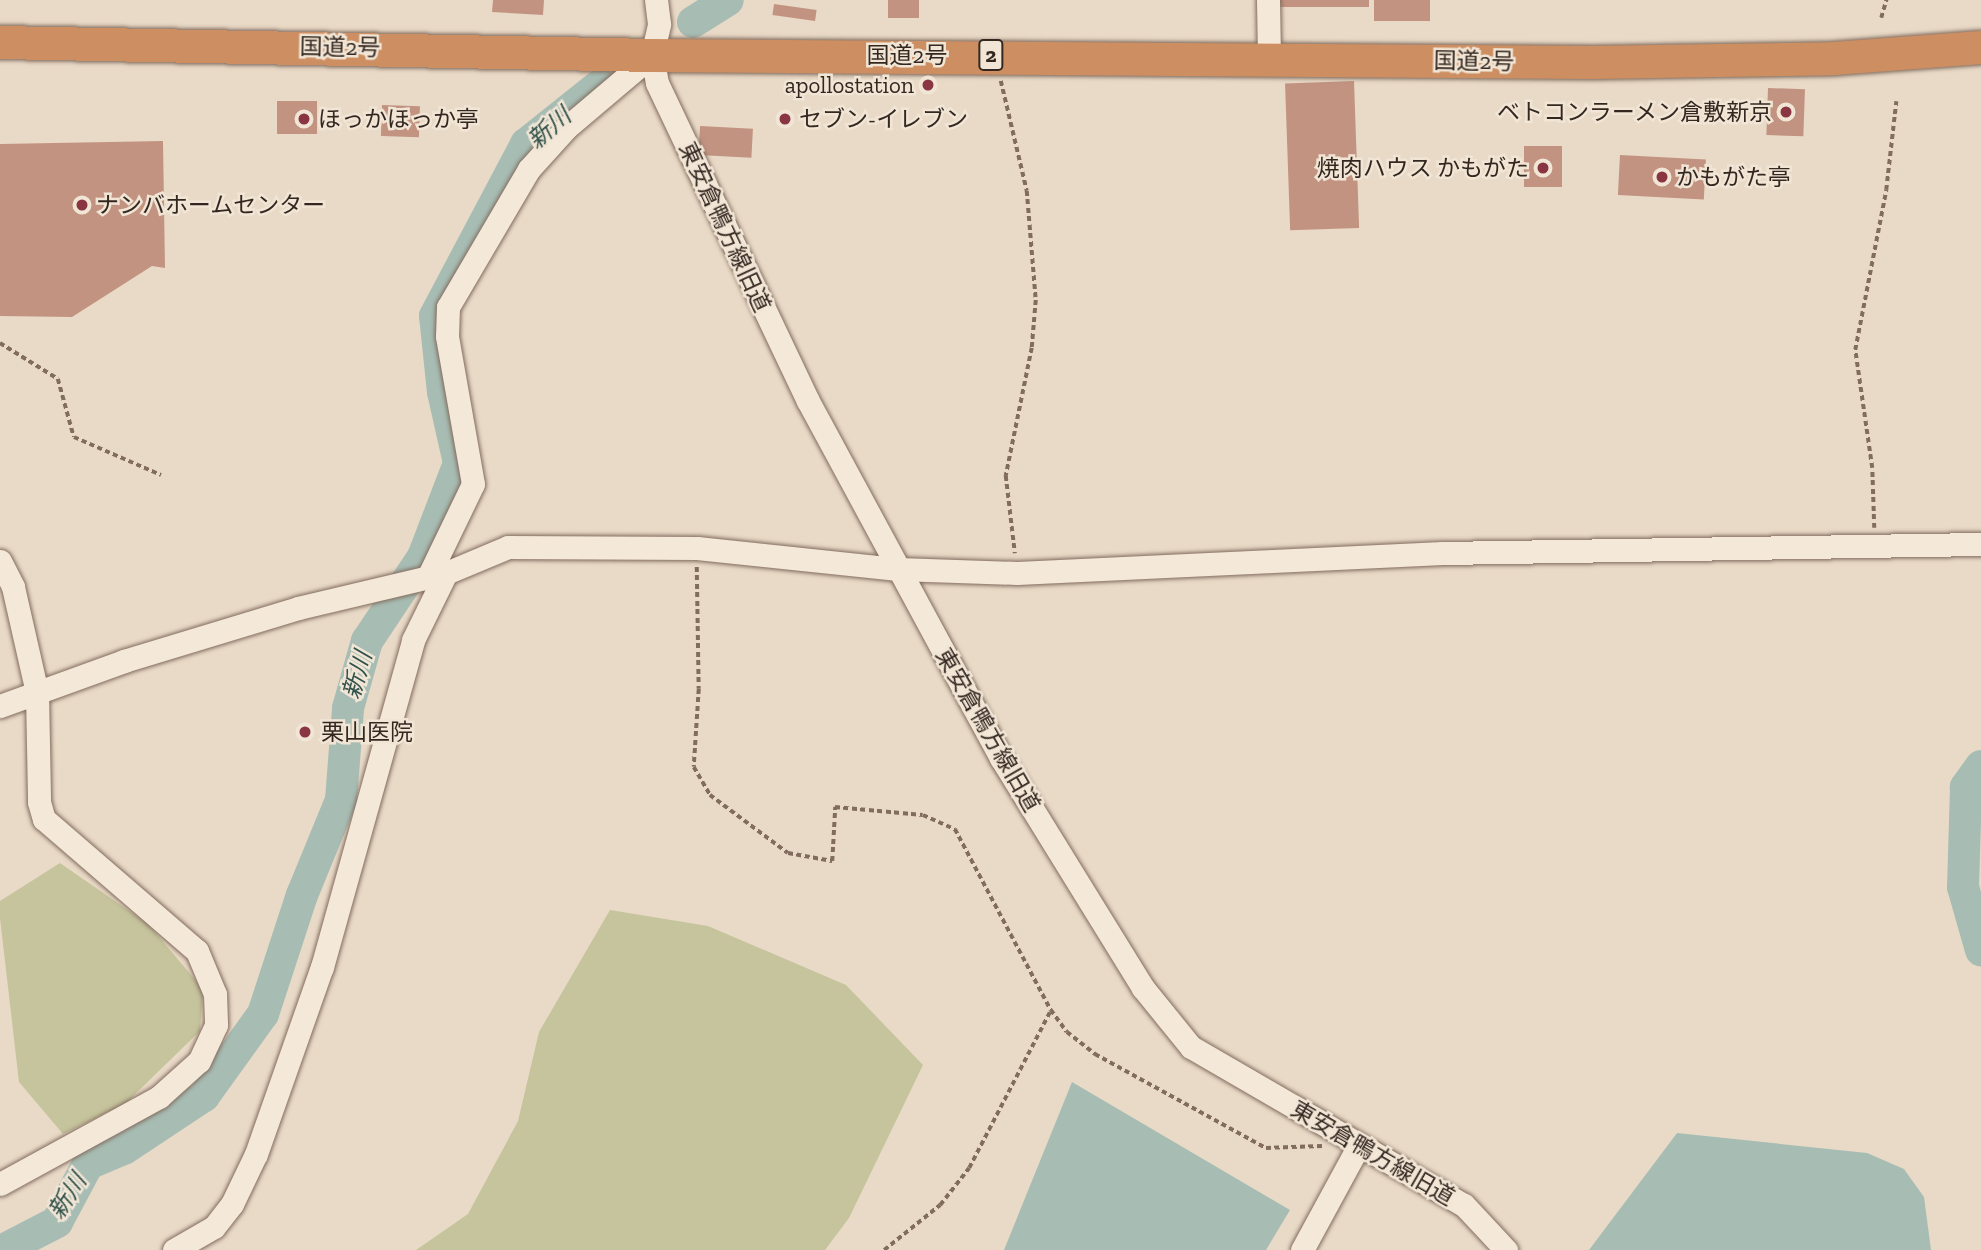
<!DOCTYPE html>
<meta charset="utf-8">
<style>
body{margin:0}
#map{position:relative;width:1981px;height:1250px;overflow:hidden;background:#e9dac7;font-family:"Zilla Slab","Noto Sans JP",serif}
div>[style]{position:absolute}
.green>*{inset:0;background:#c5c49c}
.water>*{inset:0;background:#a7bdb4}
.river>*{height:32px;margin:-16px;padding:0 16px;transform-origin:16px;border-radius:16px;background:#a7bdb4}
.building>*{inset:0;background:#c29381;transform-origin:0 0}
.path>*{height:3.5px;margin-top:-1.75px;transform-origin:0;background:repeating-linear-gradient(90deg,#826c5e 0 5px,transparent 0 8.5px)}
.roads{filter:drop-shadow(0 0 2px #826c5e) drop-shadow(0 0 2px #826c5e)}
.minor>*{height:23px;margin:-11.5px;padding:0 11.5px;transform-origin:11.5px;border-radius:11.5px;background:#f4e8d9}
.highway>*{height:33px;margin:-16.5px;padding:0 16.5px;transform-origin:16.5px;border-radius:16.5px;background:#cd8f62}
.dots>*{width:19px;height:19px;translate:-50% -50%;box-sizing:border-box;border:4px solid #f1e5d5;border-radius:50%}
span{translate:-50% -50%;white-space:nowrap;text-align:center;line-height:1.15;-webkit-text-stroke:5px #f1e5d5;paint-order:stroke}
.shield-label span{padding:2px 5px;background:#f1e5d5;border:2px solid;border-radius:5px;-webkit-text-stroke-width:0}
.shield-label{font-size:21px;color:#342720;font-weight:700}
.street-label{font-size:23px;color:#342720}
.poi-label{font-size:23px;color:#342720}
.right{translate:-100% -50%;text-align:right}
.left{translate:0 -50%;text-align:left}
.water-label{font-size:24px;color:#31524b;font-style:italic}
</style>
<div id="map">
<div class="green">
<div style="clip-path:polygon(60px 863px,148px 924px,203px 989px,200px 1031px,126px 1103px,63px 1134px,19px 1082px,0 918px,0 901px)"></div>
<div style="clip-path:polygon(610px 910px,708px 926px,846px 985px,923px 1065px,849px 1218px,825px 1250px,416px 1250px,468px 1214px,518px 1121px,539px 1032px)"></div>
</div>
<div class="water">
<div style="clip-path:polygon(1072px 1082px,1290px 1210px,1266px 1250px,1004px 1250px)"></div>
<div style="clip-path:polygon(1677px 1133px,1867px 1153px,1904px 1169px,1924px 1197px,1931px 1250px,1589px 1250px)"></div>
</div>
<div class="river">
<div style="left:693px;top:22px;width:41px;rotate:-32.2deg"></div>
<div style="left:1981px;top:766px;width:26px;rotate:126deg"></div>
<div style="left:1966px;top:787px;width:100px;rotate:91.7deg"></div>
<div style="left:1963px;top:887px;width:66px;rotate:74.1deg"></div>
<div style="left:3px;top:1250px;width:61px;rotate:-27.4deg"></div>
<div style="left:57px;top:1222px;width:66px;rotate:-61.9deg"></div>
<div style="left:88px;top:1164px;width:39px;rotate:-23deg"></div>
<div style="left:124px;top:1149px;width:96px;rotate:-33.5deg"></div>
<div style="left:204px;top:1096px;width:101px;rotate:-54.3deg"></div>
<div style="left:263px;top:1014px;width:125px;rotate:-71.9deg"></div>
<div style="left:302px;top:895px;width:103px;rotate:-67.7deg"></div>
<div style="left:341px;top:800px;width:92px;rotate:-85.6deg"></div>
<div style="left:348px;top:708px;width:70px;rotate:-74.2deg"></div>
<div style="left:367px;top:641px;width:101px;rotate:-56.3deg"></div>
<div style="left:423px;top:557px;width:101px;rotate:-69deg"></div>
<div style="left:459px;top:463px;width:73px;rotate:-102.7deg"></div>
<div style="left:443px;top:392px;width:76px;rotate:-96deg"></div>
<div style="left:435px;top:316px;width:195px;rotate:-62.1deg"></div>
<div style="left:526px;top:144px;width:95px;rotate:-38.6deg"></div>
</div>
<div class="building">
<div style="clip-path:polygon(493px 0,544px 0,543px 15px,492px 12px)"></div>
<div style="left:888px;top:0;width:31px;height:18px"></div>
<div style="left:1279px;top:0;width:90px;height:7px"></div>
<div style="left:1374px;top:0;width:56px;height:21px"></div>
<div style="left:774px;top:4px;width:43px;height:11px;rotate:8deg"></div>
<div style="left:1354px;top:81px;width:147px;height:69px;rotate:88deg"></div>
<div style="left:1768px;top:88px;width:37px;height:47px;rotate:2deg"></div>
<div style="left:277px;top:101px;width:40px;height:33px"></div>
<div style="left:382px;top:105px;width:38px;height:31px;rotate:2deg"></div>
<div style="left:700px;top:126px;width:53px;height:29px;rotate:3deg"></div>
<div style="clip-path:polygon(163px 141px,165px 268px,152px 266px,72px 317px,0 316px,0 144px)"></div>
<div style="left:1524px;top:146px;width:38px;height:41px"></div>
<div style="left:1620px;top:155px;width:86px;height:40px;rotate:3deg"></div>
</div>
<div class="path">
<div style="left:1881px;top:18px;width:19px;rotate:-74deg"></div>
<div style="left:1001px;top:81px;width:113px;rotate:76.7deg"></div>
<div style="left:1027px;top:191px;width:109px;rotate:85.3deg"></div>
<div style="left:1036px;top:300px;width:48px;rotate:94.8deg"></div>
<div style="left:1032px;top:348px;width:131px;rotate:101.5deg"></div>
<div style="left:1006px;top:476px;width:78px;rotate:83.3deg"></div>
<div style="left:0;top:343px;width:68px;rotate:31.8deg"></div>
<div style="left:58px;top:379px;width:60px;rotate:74.6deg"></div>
<div style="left:74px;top:437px;width:95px;rotate:23.6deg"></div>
<div style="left:1874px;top:528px;width:60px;rotate:-91.9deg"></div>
<div style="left:1872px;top:468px;width:119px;rotate:-98.2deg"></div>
<div style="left:1855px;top:350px;width:163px;rotate:-79deg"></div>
<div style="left:1886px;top:190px;width:89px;rotate:-83.5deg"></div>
<div style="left:697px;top:567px;width:122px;rotate:89.1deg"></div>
<div style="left:699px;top:689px;width:78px;rotate:93.7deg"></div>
<div style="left:694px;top:767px;width:32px;rotate:60deg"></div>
<div style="left:710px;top:795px;width:97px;rotate:36.6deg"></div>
<div style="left:788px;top:853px;width:45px;rotate:10.3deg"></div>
<div style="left:832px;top:861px;width:54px;rotate:-86.8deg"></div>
<div style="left:835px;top:807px;width:88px;rotate:5.2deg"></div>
<div style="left:923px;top:815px;width:35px;rotate:24deg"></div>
<div style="left:955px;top:829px;width:205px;rotate:62.1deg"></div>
<div style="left:1051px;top:1010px;width:27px;rotate:54deg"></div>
<div style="left:1067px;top:1032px;width:36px;rotate:38deg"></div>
<div style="left:1095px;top:1054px;width:195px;rotate:28.8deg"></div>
<div style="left:1266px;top:1148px;width:56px;rotate:-2deg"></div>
<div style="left:884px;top:1250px;width:72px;rotate:-38.8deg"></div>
<div style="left:940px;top:1205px;width:47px;rotate:-51.9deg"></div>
<div style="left:969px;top:1168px;width:178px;rotate:-62.6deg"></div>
</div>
<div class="roads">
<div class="minor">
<div style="left:1268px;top:0;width:59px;rotate:89deg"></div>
<div style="left:652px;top:55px;width:28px;rotate:80deg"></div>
<div style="left:657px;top:83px;width:352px;rotate:64.6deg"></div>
<div style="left:808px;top:401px;width:406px;rotate:61.6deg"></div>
<div style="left:1001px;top:758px;width:270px;rotate:58.3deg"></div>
<div style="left:1143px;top:988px;width:76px;rotate:50.9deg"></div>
<div style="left:1191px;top:1047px;width:315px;rotate:30.1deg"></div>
<div style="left:1464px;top:1205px;width:62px;rotate:47deg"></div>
<div style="left:0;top:561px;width:29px;rotate:63deg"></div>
<div style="left:13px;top:587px;width:109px;rotate:77.2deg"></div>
<div style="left:37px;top:693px;width:109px;rotate:88.9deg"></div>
<div style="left:39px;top:802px;width:18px;rotate:74deg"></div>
<div style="left:44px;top:819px;width:202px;rotate:40.8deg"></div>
<div style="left:197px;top:951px;width:47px;rotate:67.3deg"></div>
<div style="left:215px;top:994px;width:31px;rotate:88deg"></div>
<div style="left:216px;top:1025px;width:40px;rotate:115deg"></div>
<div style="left:199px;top:1061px;width:54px;rotate:138deg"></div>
<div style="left:159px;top:1097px;width:181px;rotate:151.3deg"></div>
<div style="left:429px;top:575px;width:101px;rotate:-64.2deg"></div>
<div style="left:473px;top:484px;width:150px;rotate:-100deg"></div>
<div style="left:447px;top:336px;width:29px;rotate:-88deg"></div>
<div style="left:448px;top:307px;width:160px;rotate:-59.6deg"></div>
<div style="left:529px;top:169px;width:55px;rotate:-47.9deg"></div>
<div style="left:566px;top:128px;width:113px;rotate:-40.3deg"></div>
<div style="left:652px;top:55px;width:32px;rotate:-77deg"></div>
<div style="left:659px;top:24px;width:24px;rotate:-97deg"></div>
<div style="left:0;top:706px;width:132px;rotate:-19.9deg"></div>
<div style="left:124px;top:661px;width:182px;rotate:-16.9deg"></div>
<div style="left:298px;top:608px;width:152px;rotate:-13.3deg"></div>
<div style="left:446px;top:573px;width:67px;rotate:-22.8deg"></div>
<div style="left:508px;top:547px;width:189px;rotate:0.3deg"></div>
<div style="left:697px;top:548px;width:202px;rotate:6deg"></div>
<div style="left:898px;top:569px;width:119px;rotate:1.9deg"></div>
<div style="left:1017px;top:573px;width:426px;rotate:-2.7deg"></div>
<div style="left:1443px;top:553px;width:538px;rotate:-0.96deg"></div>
<div style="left:174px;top:1250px;width:46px;rotate:-29.9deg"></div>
<div style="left:214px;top:1227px;width:29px;rotate:-52deg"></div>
<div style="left:232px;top:1204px;width:55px;rotate:-64.4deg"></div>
<div style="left:256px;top:1154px;width:198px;rotate:-70.6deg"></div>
<div style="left:322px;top:967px;width:339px;rotate:-74.4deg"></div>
<div style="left:413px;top:640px;width:75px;rotate:-63.8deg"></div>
<div style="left:1302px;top:1250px;width:119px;rotate:-61.5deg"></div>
</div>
<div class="highway">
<div style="left:0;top:42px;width:652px;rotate:1.14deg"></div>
<div style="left:652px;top:55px;width:940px;rotate:0.43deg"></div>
<div style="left:1592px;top:62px;width:242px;rotate:-0.9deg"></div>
<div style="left:1834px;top:58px;width:147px;rotate:-4.3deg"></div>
</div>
</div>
<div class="dots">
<div style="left:928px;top:85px;background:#893642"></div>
<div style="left:1786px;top:112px;background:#893642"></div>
<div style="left:304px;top:119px;background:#893642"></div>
<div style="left:785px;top:119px;background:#893642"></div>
<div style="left:1543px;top:168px;background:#893642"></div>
<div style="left:1662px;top:177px;background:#893642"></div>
<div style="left:82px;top:205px;background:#893642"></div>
<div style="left:305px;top:732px;background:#893642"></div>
</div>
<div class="shield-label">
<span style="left:991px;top:55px">2</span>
</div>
<div class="street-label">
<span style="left:340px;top:47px;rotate:1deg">国道2号</span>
<span style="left:907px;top:55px">国道2号</span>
<span style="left:1474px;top:61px;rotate:1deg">国道2号</span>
<span style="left:725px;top:227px;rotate:65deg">東安倉鴨方線旧道</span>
<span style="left:988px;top:730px;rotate:60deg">東安倉鴨方線旧道</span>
<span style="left:1373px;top:1153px;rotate:30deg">東安倉鴨方線旧道</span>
</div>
<div class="poi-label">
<span class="right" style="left:914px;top:85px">apollostation</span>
<span class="right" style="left:1772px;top:112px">ベトコンラーメン倉敷新京</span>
<span class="left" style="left:318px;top:119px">ほっかほっか亭</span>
<span class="left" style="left:799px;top:119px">セブン-イレブン</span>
<span class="right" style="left:1529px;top:168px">焼肉ハウス かもがた</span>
<span class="left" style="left:1676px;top:177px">かもがた亭</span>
<span class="left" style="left:96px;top:205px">ナンバホームセンター</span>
<span class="left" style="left:321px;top:732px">栗山医院</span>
</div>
<div class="water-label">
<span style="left:549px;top:128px;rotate:-41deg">新川</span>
<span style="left:357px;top:675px;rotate:-74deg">新川</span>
<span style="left:67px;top:1196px;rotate:-57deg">新川</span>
</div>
</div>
